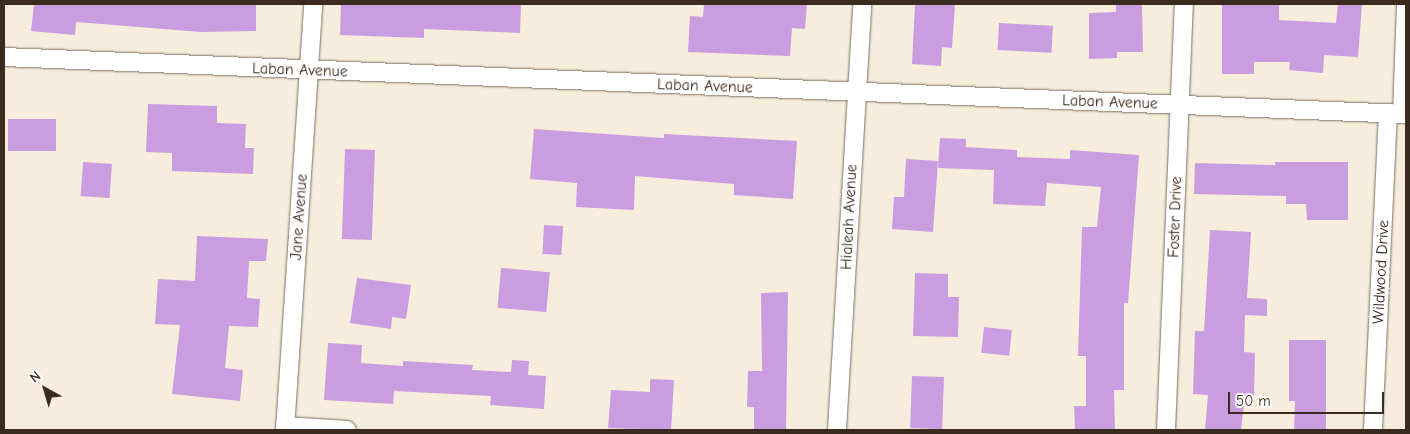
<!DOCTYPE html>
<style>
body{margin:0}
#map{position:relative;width:1410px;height:434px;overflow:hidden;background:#f7eddc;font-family:"Comic Neue",sans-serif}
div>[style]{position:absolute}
.building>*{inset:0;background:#ca9de0;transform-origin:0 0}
.roads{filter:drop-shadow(0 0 1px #7d6e60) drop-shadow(0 0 1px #7d6e60)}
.street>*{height:18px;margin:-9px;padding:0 9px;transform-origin:9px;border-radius:9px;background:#fff}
span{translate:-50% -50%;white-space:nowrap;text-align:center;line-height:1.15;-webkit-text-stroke:4px #fff;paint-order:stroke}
.street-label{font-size:16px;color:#3b2a1e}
.frame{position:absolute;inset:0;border:5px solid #3b2a1e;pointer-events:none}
.north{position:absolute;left:20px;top:364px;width:50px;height:50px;-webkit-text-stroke:4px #fff;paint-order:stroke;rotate:321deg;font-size:14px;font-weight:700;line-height:20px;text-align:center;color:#3b2a1e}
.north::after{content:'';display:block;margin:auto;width:18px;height:22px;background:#3b2a1e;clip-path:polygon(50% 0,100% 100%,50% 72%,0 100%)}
.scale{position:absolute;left:1228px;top:392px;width:156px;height:22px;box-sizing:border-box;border:2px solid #3b2a1e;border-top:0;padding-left:6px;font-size:15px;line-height:18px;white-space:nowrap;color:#3b2a1e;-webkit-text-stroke:4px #fff;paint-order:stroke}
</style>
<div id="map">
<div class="building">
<div style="clip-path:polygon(34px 4px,256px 4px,256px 31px,201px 32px,76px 22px,75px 35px,31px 31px)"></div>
<div style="clip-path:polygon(341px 4px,521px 4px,520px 33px,424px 29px,424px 38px,340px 35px)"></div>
<div style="clip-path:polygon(704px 4px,807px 4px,805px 29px,792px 28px,790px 56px,688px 52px,690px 16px,703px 17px)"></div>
<div style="clip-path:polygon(915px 4px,955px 4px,952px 48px,942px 47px,941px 66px,912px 64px)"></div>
<div style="clip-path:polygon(1116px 4px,1142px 4px,1143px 52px,1117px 52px,1117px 58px,1089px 59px,1089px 13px,1116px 12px)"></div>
<div style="clip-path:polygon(1222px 4px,1279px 4px,1279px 20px,1336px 23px,1338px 4px,1362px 4px,1358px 57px,1324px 55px,1323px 73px,1289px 70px,1290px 62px,1254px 62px,1254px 74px,1222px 74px)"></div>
<div style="left:999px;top:23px;width:54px;height:27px;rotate:3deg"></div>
<div style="clip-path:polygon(148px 104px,217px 106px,217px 123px,246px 124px,245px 148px,254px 148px,253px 174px,172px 171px,172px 153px,146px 152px)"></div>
<div style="left:8px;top:119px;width:48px;height:32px"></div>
<div style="clip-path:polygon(534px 129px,664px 138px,664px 134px,797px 141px,793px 199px,734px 195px,734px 184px,635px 176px,634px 210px,576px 207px,577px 183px,530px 179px)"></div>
<div style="clip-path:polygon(940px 138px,966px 139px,966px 147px,1017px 150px,1017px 157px,1070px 159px,1070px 150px,1139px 155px,1128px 303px,1124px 303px,1124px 390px,1114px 390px,1115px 430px,1075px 430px,1074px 406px,1086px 406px,1086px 356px,1078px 356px,1082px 227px,1097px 227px,1101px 187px,1047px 183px,1045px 206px,993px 204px,994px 170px,938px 168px)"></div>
<div style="left:345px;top:149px;width:30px;height:90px;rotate:2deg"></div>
<div style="clip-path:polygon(906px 159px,938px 161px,933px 232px,892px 229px,894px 197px,904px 197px)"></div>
<div style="left:83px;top:162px;width:29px;height:34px;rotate:4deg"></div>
<div style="clip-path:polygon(1275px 162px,1348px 162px,1348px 220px,1307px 220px,1306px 204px,1286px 204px,1286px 196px,1194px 194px,1195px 163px,1275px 165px)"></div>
<div style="left:544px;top:225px;width:19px;height:29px;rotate:3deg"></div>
<div style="clip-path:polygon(1210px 230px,1251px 232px,1247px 298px,1267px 299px,1267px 316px,1245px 315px,1244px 352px,1255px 353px,1254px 396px,1245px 396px,1241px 430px,1205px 430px,1208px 395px,1193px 394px,1195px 331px,1204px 331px)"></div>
<div style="clip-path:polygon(197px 236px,268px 239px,266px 261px,249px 261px,247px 298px,260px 299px,258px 327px,229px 326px,225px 368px,243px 370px,240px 401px,172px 394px,180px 325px,155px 324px,158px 279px,195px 281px)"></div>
<div style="left:501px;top:268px;width:49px;height:40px;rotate:5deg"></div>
<div style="clip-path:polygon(915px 273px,948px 274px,948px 297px,959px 297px,958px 337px,913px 336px)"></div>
<div style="clip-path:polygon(357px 278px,411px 285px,406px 319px,392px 317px,391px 329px,350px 323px)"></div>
<div style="clip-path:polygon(788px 292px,786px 430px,754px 430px,754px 407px,747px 407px,748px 371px,762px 371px,761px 293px)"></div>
<div style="left:984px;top:327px;width:28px;height:26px;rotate:6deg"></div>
<div style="clip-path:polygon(1289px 340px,1326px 340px,1326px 430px,1294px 430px,1295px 401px,1289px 401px)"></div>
<div style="clip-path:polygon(328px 343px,362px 345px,361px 363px,403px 366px,403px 361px,473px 365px,472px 370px,511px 372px,512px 360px,529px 361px,528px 375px,546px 376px,544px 409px,490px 405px,491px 396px,394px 391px,393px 404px,324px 400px)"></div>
<div style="left:912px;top:376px;width:32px;height:52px;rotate:2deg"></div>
<div style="clip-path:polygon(650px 379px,674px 380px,671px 430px,608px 428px,611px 390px,650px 392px)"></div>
</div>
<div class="roads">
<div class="street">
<div style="left:4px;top:57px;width:1403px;rotate:2.33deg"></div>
<div style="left:1402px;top:114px;width:110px;rotate:-87.9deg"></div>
<div style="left:285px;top:426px;width:62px;rotate:3.7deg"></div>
<div style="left:285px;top:430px;width:427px;rotate:-86.2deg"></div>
<div style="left:837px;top:430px;width:427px;rotate:-86.6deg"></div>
<div style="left:1166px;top:430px;width:426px;rotate:-87.6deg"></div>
<div style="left:1373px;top:430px;width:317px;rotate:-87.3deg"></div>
</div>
</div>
<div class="street-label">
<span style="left:300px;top:70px;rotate:2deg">Laban Avenue</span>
<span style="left:705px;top:86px;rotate:2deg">Laban Avenue</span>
<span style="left:1110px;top:102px;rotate:2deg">Laban Avenue</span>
<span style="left:299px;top:217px;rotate:-86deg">Jane Avenue</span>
<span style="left:849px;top:217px;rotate:-87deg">Hialeah Avenue</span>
<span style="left:1175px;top:217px;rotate:-88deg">Foster Drive</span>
<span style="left:1381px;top:272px;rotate:-87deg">Wildwood Drive</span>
</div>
<div class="frame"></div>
<div class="north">N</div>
<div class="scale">50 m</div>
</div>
